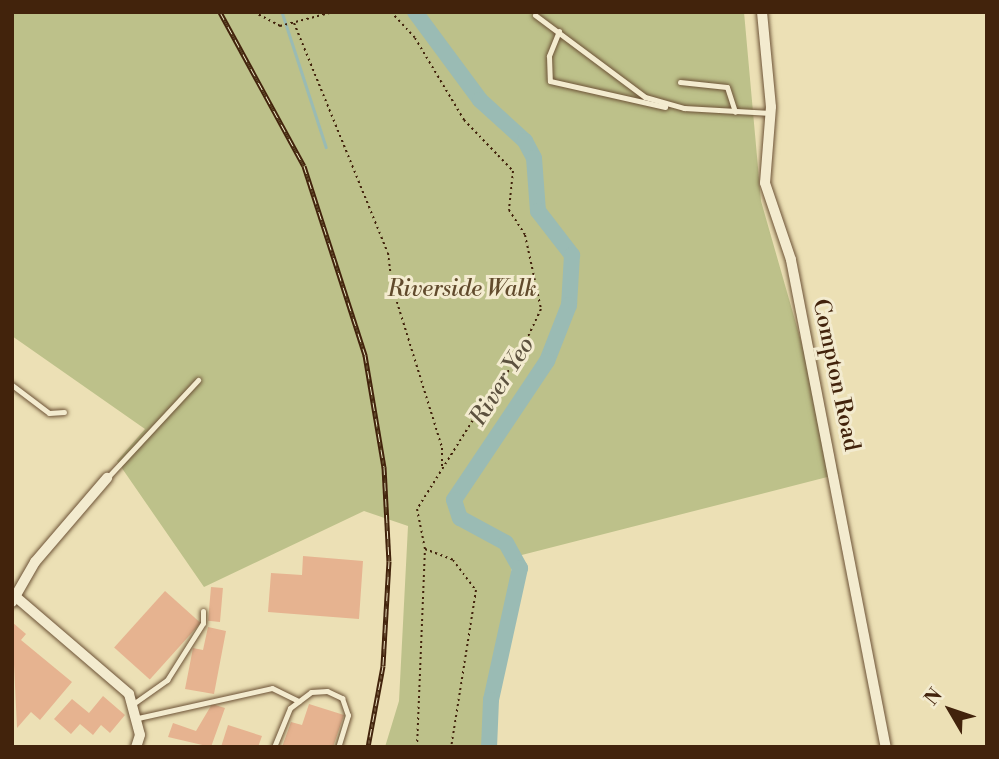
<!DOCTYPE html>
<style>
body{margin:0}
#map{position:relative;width:999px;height:759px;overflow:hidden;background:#ece0b5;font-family:"Libre Bodoni",serif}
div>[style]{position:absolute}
.green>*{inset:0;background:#bdc18a}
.stream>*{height:2.5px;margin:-1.25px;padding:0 1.25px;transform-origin:1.25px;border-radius:1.25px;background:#9abbb4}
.river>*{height:16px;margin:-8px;padding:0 8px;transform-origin:8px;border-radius:8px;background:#9abbb4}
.building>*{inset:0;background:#e6b390;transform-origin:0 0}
.path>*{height:2px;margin-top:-1px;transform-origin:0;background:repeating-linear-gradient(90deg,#42230c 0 2px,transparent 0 5.5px)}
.roads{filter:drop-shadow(0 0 2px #6c5236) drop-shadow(0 0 2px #6c5236)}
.service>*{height:5px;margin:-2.5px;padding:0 2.5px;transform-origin:2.5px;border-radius:2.5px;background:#f3ebcf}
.minor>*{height:10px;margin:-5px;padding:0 5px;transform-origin:5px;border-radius:5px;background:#f3ebcf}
.rail>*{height:5px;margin-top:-2.5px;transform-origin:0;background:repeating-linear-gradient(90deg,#f3ebcf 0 8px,#42230c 0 16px);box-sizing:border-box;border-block:2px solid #42230c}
span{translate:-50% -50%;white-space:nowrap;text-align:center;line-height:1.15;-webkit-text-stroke:6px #f3ebcf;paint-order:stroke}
.park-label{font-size:23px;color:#614a2c;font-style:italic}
.street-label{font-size:23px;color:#42230c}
.water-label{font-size:24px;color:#5c513e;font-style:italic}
.frame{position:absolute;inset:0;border:14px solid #42230c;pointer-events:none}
.north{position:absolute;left:915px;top:675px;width:70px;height:70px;-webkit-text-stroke:5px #f3ebcf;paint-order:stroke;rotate:309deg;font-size:19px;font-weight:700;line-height:28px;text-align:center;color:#42230c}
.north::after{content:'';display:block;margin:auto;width:24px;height:32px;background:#42230c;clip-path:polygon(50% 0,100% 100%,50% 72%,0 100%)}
</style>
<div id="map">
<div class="green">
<div style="clip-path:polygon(12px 12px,744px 12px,761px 201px,839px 474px,510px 558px,513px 584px,488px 682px,482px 747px,385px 747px,399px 701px,408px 526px,364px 511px,204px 587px,117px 461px,145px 429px,12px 336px)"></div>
</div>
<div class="stream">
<div style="left:282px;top:12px;width:142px;rotate:71.9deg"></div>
</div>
<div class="river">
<div style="left:415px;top:12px;width:109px;rotate:53.5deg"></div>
<div style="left:480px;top:100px;width:61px;rotate:42.3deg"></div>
<div style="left:525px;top:141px;width:19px;rotate:62deg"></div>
<div style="left:534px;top:158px;width:53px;rotate:85.7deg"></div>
<div style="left:538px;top:211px;width:56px;rotate:52.3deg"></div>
<div style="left:572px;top:255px;width:50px;rotate:93.4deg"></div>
<div style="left:569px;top:305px;width:60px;rotate:111.4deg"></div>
<div style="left:547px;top:361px;width:167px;rotate:123.8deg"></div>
<div style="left:454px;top:500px;width:19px;rotate:72deg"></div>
<div style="left:460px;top:518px;width:52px;rotate:28.5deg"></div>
<div style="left:506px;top:543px;width:29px;rotate:61deg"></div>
<div style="left:520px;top:568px;width:135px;rotate:102.4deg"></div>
<div style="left:491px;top:700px;width:47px;rotate:92.4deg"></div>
</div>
<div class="building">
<div style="clip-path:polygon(303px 556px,363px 561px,359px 619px,268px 612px,271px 573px,302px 575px)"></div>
<div style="left:211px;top:587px;width:12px;height:34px;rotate:5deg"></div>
<div style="left:165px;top:591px;width:48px;height:76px;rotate:42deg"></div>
<div style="clip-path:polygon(12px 622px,26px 634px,21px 640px,72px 682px,40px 720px,31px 712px,17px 728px)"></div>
<div style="clip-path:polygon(208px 627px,226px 631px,214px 694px,185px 689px,193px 648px,203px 650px)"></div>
<div style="clip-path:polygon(103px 696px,125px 715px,110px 733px,101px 725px,93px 735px,80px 724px,71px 734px,54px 719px,72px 699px,89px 713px)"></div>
<div style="clip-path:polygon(212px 704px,225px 708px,211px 747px,168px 737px,173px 723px,196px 731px)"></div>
<div style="clip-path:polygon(309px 704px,344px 715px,333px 747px,282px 747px,291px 722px,302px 725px)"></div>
<div style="clip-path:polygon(228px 725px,262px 736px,258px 747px,221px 747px)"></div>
</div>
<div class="path">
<div style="left:254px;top:12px;width:30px;rotate:28deg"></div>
<div style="left:280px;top:26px;width:55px;rotate:-14.8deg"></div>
<div style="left:391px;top:12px;width:35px;rotate:47deg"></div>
<div style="left:415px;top:38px;width:96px;rotate:59.1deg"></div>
<div style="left:464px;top:120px;width:71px;rotate:46.1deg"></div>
<div style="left:513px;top:171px;width:39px;rotate:96deg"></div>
<div style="left:509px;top:210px;width:30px;rotate:57deg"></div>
<div style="left:525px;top:235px;width:76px;rotate:77.8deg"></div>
<div style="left:541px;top:309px;width:59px;rotate:115.3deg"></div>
<div style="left:516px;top:362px;width:35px;rotate:131deg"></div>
<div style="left:493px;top:388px;width:143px;rotate:122.1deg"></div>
<div style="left:417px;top:509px;width:41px;rotate:78.7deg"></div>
<div style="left:425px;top:549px;width:30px;rotate:21deg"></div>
<div style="left:453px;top:560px;width:38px;rotate:53deg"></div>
<div style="left:476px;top:590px;width:159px;rotate:99deg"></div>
<div style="left:294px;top:23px;width:248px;rotate:67.8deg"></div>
<div style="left:388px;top:253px;width:33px;rotate:83deg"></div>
<div style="left:392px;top:286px;width:170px;rotate:72.8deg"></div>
<div style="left:442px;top:448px;width:19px;rotate:90deg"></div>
<div style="left:417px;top:747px;width:198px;rotate:-87.7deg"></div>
</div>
<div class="roads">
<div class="service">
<div style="left:535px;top:15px;width:137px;rotate:36.7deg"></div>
<div style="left:645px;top:97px;width:41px;rotate:15.8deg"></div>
<div style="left:684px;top:108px;width:87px;rotate:3.3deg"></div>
<div style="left:559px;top:31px;width:27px;rotate:112deg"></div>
<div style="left:549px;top:56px;width:25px;rotate:88deg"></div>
<div style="left:550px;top:81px;width:118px;rotate:12.7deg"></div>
<div style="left:680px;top:82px;width:47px;rotate:6.1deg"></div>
<div style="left:727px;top:87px;width:26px;rotate:72deg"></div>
<div style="left:12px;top:385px;width:46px;rotate:37.1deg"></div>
<div style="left:49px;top:413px;width:15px;rotate:-4deg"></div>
<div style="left:107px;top:478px;width:134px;rotate:-47.1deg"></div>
<div style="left:133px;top:704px;width:42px;rotate:-35.2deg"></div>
<div style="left:167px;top:680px;width:67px;rotate:-57.7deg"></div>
<div style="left:203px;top:623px;width:12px;rotate:-90deg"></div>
<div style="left:138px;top:718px;width:137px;rotate:-12.6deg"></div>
<div style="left:272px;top:688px;width:30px;rotate:26deg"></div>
<div style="left:274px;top:747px;width:42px;rotate:-67.7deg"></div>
<div style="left:290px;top:708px;width:26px;rotate:-37deg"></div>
<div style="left:311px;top:692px;width:16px;rotate:-4deg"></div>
<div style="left:327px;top:691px;width:17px;rotate:25deg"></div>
<div style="left:342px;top:698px;width:18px;rotate:71deg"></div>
<div style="left:348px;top:715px;width:34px;rotate:107deg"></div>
</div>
<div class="minor">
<div style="left:762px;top:12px;width:95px;rotate:84.6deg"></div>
<div style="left:771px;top:107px;width:76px;rotate:94.5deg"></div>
<div style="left:765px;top:183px;width:81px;rotate:71.3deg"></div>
<div style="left:791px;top:260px;width:496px;rotate:79deg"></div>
<div style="left:16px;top:597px;width:149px;rotate:40.6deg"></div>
<div style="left:129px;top:694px;width:42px;rotate:75deg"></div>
<div style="left:140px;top:735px;width:13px;rotate:108deg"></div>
<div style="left:12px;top:602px;width:46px;rotate:-60.1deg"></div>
<div style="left:35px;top:562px;width:111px;rotate:-49.4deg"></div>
</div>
</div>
<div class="rail">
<div style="left:220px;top:12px;width:175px;rotate:61.4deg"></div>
<div style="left:304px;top:166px;width:199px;rotate:72.1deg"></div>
<div style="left:365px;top:355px;width:114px;rotate:80.4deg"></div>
<div style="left:384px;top:467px;width:94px;rotate:87deg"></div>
<div style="left:389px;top:561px;width:105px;rotate:93.3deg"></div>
<div style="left:383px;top:666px;width:82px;rotate:100.5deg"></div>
</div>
<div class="park-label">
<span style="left:462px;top:289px">Riverside Walk</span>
</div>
<div class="street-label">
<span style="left:836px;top:375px;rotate:78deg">Compton Road</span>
</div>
<div class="water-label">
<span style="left:503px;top:382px;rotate:-58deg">River Yeo</span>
</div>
<div class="frame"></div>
<div class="north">N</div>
</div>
